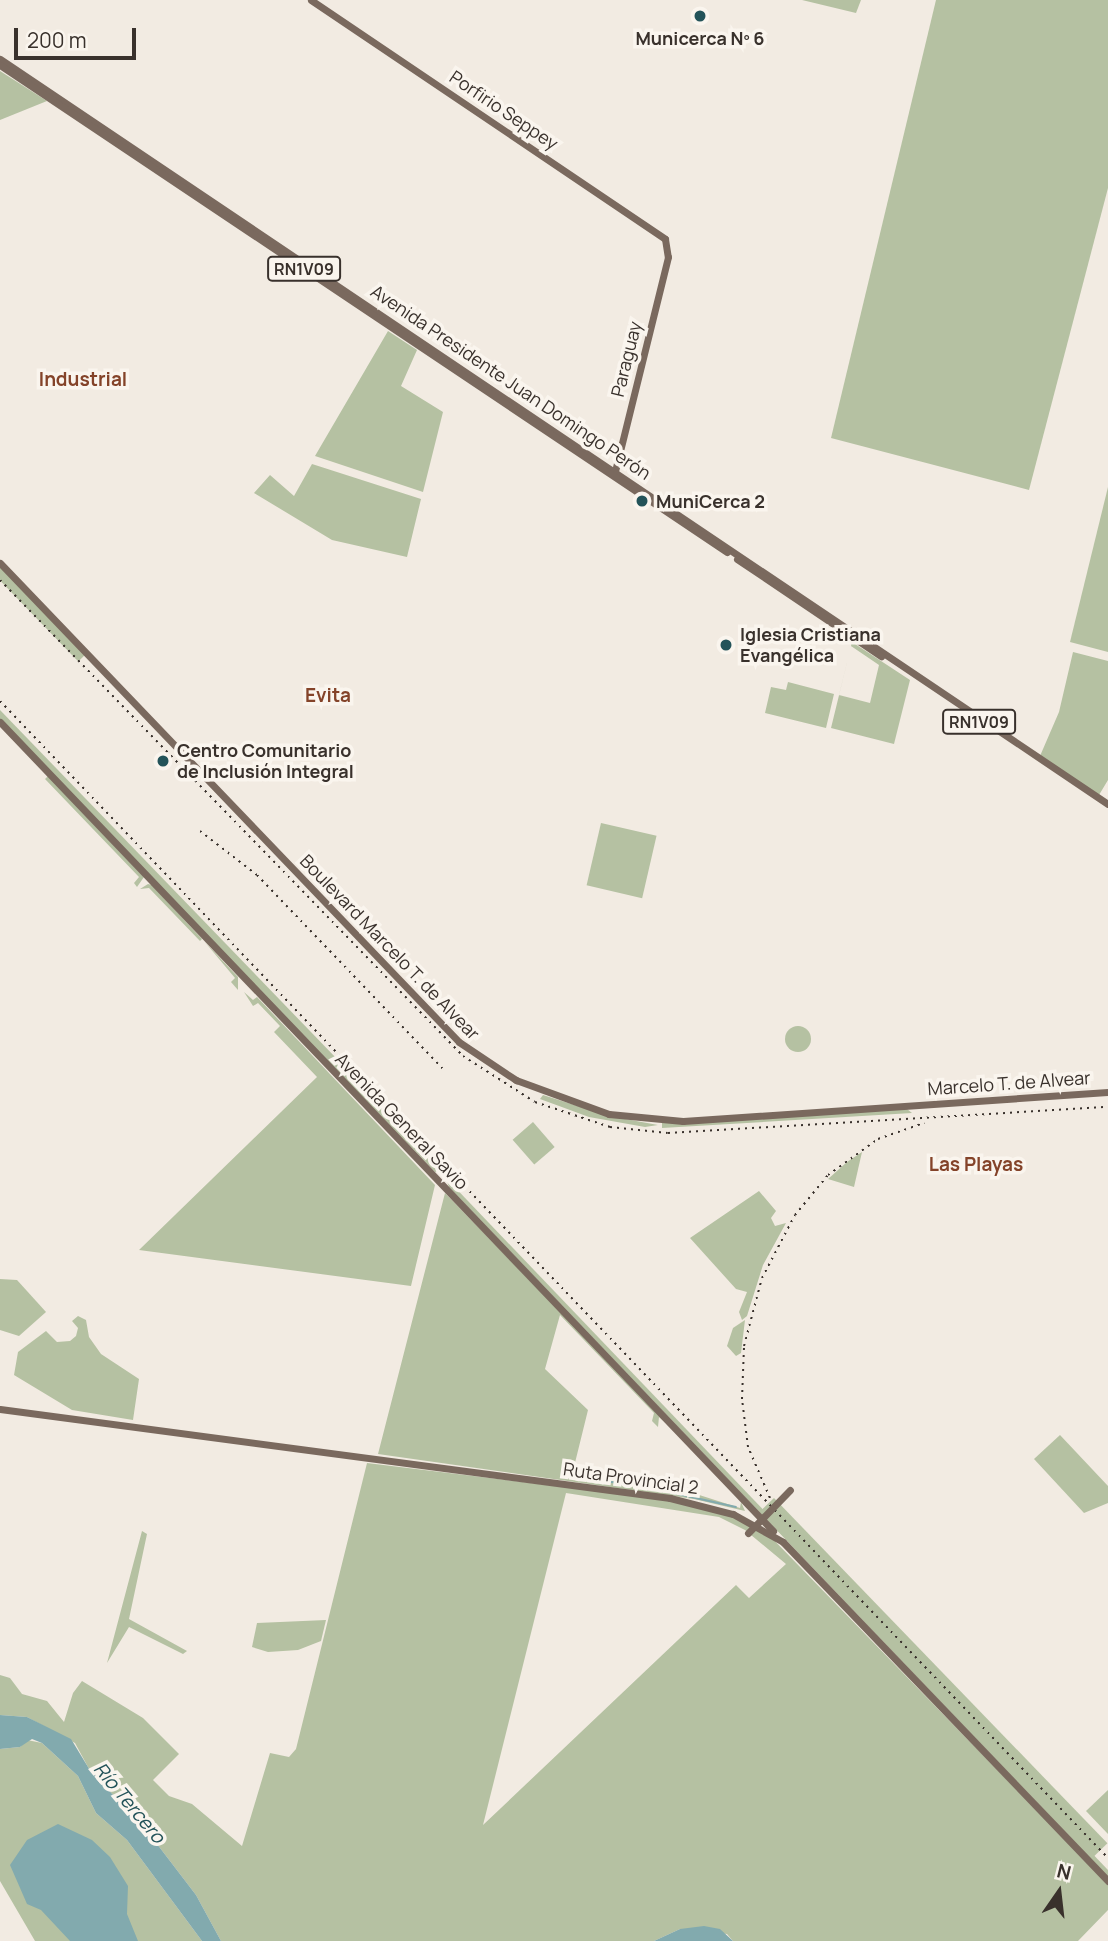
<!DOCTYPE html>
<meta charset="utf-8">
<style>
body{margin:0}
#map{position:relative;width:1108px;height:1941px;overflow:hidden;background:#f2ebe2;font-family:Manrope,sans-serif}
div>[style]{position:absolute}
.green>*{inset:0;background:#b5c1a2;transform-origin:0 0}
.round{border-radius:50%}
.water>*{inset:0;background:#82aaae}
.stream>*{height:2px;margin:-1px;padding:0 1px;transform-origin:1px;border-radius:1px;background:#82aaae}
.major>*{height:7px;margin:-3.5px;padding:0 3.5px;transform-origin:3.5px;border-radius:3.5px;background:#7a695e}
.rail>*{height:2px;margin-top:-1px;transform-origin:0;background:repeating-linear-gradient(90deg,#39312c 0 2px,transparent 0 7px)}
.major-bridge>*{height:7px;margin:-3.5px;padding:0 3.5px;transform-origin:3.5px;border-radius:3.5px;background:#7a695e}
.dots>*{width:19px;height:19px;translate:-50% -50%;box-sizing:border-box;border:4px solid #faf5ee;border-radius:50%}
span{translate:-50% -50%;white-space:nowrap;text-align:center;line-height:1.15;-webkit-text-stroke:7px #faf5ee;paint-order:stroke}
.shield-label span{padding:2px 5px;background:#faf5ee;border:2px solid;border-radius:5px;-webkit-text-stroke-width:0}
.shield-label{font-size:16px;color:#39312c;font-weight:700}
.poi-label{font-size:18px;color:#39312c;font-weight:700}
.left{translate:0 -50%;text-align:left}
.street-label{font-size:18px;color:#39312c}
.neighbourhood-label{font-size:19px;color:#844329;font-weight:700}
.water-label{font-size:19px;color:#235359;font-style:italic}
.north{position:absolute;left:1024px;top:1857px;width:70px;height:70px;-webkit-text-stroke:5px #faf5ee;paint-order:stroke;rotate:14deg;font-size:19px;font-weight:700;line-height:28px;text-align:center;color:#39312c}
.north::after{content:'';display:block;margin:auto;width:24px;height:32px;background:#39312c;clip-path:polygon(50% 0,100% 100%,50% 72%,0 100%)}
.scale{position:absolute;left:14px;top:28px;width:122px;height:32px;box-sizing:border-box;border:4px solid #39312c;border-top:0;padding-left:9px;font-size:21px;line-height:24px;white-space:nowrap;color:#39312c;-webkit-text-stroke:5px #faf5ee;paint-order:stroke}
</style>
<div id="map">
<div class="green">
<div style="clip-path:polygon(802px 0,861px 0,856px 13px)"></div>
<div style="clip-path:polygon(936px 0,1108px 0,1108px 188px,1029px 490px,831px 438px)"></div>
<div style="clip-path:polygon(0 71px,47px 101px,0 120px)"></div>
<div style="clip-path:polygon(388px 331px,417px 350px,401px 386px,443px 412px,423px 492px,315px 456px)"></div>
<div style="clip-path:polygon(312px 464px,421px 499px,407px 557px,332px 540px,254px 493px,270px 475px,294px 496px)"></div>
<div style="clip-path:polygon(1108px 487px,1108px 652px,1070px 642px)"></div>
<div style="left:0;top:566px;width:123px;height:10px;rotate:46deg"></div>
<div style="clip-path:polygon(evenodd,852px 642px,910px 680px,894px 744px,831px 728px,852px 642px,851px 646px,879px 665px,870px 703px,839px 695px,851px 646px)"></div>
<div style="clip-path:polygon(1073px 652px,1108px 661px,1108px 780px,1099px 795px,1040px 756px,1059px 712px)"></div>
<div style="clip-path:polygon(788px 682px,834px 694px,826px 728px,765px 713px,771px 687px,786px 690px)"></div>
<div style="left:0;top:710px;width:635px;height:8px;rotate:46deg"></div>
<div style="clip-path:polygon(48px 776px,144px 877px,137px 887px,134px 883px,139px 877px,45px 779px)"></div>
<div style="left:601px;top:823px;width:57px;height:64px;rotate:13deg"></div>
<div style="clip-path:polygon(148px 884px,152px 885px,202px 939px,200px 941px,149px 888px,140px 889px)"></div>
<div style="clip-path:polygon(204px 941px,238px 977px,238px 990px,231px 982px,235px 978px)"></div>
<div style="clip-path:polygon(244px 992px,253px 1000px,257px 997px,435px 1185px,411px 1286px,139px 1250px,317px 1077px,274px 1032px,280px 1026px,258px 1003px,253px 1006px)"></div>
<div class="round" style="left:785px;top:1026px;width:26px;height:26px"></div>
<div style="clip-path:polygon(543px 1095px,609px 1116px,658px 1125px,645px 1127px,589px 1117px,540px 1099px)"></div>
<div style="clip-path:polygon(907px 1109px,912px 1113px,662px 1128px,662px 1123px)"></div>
<div style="left:533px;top:1122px;width:33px;height:27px;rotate:49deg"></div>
<div style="clip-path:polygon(862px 1152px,854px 1187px,828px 1179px,847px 1162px)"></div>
<div style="clip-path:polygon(446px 1178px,1108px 1870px,1108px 1877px,449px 1187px)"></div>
<div style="clip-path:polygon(759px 1191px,776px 1211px,771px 1218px,775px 1226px,786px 1223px,763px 1265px,747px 1316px,742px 1320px,739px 1312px,747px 1292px,736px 1289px,690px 1238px)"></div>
<div style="clip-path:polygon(445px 1193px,679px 1435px,659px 1417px,658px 1427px,652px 1421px,654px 1413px,560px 1315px,545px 1369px,588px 1410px,572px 1475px,693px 1493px,740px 1508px,741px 1502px,745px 1511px,694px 1499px,378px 1454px)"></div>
<div style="clip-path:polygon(0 1279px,17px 1280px,46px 1312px,19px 1336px,0 1330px)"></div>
<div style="clip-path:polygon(78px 1316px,86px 1320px,89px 1337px,101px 1354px,139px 1379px,133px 1420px,72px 1410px,14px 1375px,18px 1352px,46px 1331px,57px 1342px,70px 1341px,76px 1336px,78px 1328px,72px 1321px)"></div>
<div style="clip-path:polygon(745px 1320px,741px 1353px,736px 1356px,727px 1346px,733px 1328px)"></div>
<div style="clip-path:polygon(1060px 1435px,1108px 1486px,1108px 1503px,1084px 1513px,1034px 1459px)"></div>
<div style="clip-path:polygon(evenodd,367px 1463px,686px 1502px,722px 1511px,767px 1533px,1108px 1884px,1108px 1910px,1078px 1941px,733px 1941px,727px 1934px,680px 1929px,654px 1941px,221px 1941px,196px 1895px,157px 1844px,88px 1767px,75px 1743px,27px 1717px,0 1715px,0 1675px,10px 1678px,22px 1694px,47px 1701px,64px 1722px,73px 1693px,82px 1681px,143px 1718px,179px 1754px,153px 1780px,169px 1796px,192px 1804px,242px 1846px,270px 1753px,289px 1757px,296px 1749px,367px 1463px,566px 1493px,719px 1517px,745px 1530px,786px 1564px,749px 1598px,736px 1585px,483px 1825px,566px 1493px)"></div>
<div style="left:774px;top:1498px;width:480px;height:20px;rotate:46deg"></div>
<div style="clip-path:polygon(142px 1531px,147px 1534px,129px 1619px,187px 1651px,183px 1654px,129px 1627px,107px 1663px)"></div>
<div style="clip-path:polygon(326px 1620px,321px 1641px,298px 1650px,268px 1652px,252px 1647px,257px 1623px)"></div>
<div style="clip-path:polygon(27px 1740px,42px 1743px,78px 1776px,96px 1813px,127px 1840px,202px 1941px,35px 1941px,0 1881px,0 1749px,20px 1747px)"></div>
<div style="clip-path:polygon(1108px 1790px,1108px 1834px,1086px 1811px)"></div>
</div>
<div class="water">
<div style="clip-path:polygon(0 1715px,27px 1717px,71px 1739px,88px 1767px,157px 1844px,196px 1895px,221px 1941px,202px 1941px,127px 1840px,96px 1813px,78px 1776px,42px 1743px,32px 1739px,20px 1747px,0 1749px)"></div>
<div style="clip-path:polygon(58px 1824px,92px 1840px,110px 1857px,128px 1886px,127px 1914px,138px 1941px,70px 1941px,41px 1910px,27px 1904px,10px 1865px,27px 1840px)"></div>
<div style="clip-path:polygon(704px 1926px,720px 1929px,733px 1941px,654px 1941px,680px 1929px)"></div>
</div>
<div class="stream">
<div style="left:571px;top:1476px;width:75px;rotate:8.5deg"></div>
<div style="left:651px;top:1488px;width:87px;rotate:12.6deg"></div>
</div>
<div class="major">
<div style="left:311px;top:0;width:427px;rotate:34deg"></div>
<div style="left:665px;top:239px;width:18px;rotate:81deg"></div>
<div style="left:668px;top:257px;width:220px;rotate:103.9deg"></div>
<div style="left:0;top:59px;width:1335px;rotate:33.92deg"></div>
<div style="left:0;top:65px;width:875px;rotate:33.82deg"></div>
<div style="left:737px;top:559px;width:174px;rotate:34deg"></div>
<div style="left:0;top:563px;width:663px;rotate:46.22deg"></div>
<div style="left:459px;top:1042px;width:69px;rotate:33.7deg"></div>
<div style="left:516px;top:1080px;width:99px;rotate:20.1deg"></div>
<div style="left:609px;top:1114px;width:74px;rotate:5.4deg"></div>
<div style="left:683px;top:1121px;width:426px;rotate:-3.9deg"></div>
<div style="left:0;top:722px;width:1119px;rotate:46.3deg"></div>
<div style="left:0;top:1409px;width:676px;rotate:7.57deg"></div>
<div style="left:670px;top:1498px;width:65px;rotate:14.3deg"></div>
<div style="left:733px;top:1514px;width:57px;rotate:29.2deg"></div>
<div style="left:783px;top:1542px;width:470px;rotate:46.2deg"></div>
</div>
<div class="rail">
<div style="left:0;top:580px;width:664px;rotate:45.79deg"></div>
<div style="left:463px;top:1056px;width:85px;rotate:32.6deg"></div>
<div style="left:535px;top:1102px;width:79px;rotate:18.4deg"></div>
<div style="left:610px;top:1127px;width:58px;rotate:5.9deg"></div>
<div style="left:668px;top:1133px;width:441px;rotate:-3.4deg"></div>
<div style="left:0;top:701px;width:1602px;rotate:46.24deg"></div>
<div style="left:200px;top:831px;width:72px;rotate:37.7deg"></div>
<div style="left:257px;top:875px;width:270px;rotate:46.2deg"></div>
<div style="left:770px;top:1498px;width:56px;rotate:-113.3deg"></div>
<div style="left:748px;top:1447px;width:48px;rotate:-97.1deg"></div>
<div style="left:742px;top:1399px;width:53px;rotate:-87.8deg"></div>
<div style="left:744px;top:1346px;width:70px;rotate:-75.2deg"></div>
<div style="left:762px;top:1278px;width:71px;rotate:-62.4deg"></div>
<div style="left:795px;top:1215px;width:52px;rotate:-50.5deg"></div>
<div style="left:828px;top:1175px;width:62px;rotate:-35.8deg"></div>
<div style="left:878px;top:1139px;width:49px;rotate:-19.2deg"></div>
</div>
<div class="major-bridge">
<div style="left:748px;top:1533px;width:60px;rotate:-45.7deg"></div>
</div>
<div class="dots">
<div style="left:700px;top:16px;background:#235359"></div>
<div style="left:642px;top:501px;background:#235359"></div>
<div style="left:726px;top:645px;background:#235359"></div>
<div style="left:163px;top:761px;background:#235359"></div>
</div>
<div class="shield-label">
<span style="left:304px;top:269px">RN1V09</span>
<span style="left:979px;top:722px">RN1V09</span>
</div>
<div class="poi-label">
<span style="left:700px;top:38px">Municerca Nº 6</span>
<span class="left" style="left:656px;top:501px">MuniCerca 2</span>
<span class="left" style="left:740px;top:645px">Iglesia Cristiana<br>Evangélica</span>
<span class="left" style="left:177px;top:761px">Centro Comunitario<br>de Inclusión Integral</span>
</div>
<div class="street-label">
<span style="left:504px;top:110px;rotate:34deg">Porfirio Seppey</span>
<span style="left:626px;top:359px;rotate:-76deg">Paraguay</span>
<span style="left:511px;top:382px;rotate:34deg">Avenida Presidente Juan Domingo Perón</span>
<span style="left:390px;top:947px;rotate:46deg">Boulevard Marcelo T. de Alvear</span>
<span style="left:1009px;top:1083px;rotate:-4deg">Marcelo T. de Alvear</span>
<span style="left:402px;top:1121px;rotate:46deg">Avenida General Savio</span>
<span style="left:631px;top:1478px;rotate:8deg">Ruta Provincial 2</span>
</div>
<div class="neighbourhood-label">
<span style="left:83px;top:380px">Industrial</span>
<span style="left:328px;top:696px">Evita</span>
<span style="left:976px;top:1165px">Las Playas</span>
</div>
<div class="water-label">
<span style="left:129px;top:1803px;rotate:50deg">Río Tercero</span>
</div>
<div class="north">N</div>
<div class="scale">200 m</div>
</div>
